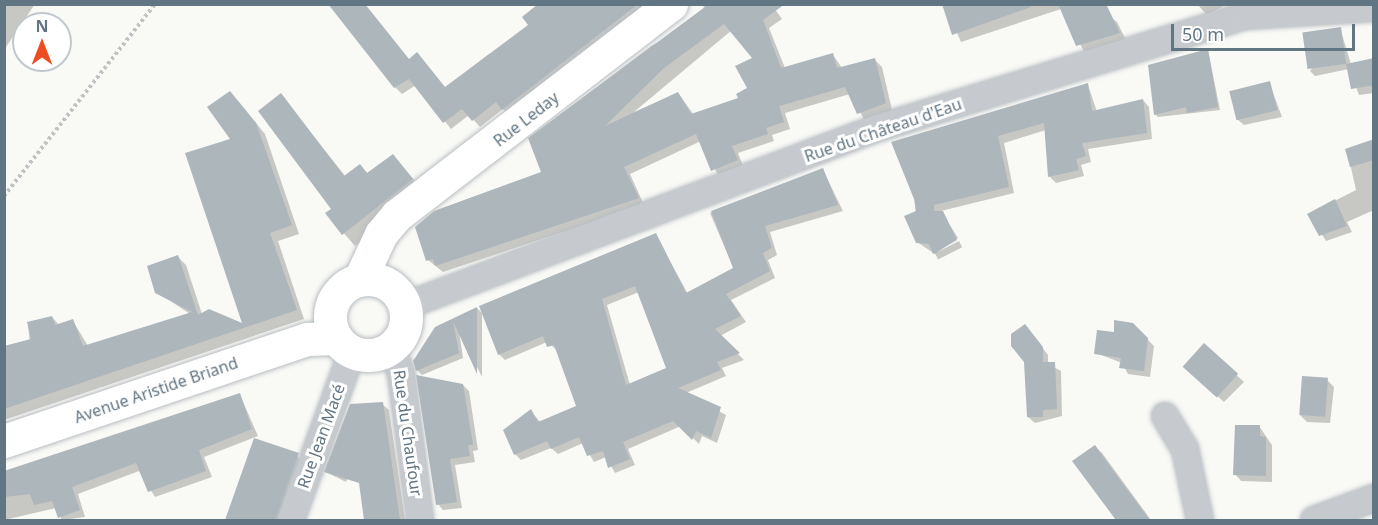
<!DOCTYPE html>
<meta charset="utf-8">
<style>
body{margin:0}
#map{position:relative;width:1378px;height:525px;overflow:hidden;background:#f9f9f6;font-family:"Noto Sans",sans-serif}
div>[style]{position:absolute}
.shadow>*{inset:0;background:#0003;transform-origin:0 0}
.building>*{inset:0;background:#adb6bb;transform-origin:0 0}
.path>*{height:4px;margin-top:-2px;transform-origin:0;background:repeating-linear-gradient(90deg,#bfc2c4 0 3px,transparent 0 6px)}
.roads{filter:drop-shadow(0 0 2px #b8bec2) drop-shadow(0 0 2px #b8bec2)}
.street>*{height:26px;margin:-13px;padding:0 13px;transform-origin:13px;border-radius:13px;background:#c6cace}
.secondary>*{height:33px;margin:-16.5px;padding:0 16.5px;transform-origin:16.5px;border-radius:16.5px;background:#fff}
.secondary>.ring{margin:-16.5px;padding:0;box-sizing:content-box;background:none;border:33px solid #fff;border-radius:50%}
span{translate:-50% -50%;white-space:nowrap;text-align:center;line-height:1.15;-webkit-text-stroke:6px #fff;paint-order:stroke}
.street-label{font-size:16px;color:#627583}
.frame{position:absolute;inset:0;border:6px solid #627583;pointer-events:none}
.north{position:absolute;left:12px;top:12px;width:60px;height:60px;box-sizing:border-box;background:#fff;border:2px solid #c0c8cd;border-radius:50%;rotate:0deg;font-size:16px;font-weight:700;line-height:24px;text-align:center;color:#627583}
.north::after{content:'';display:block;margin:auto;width:21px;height:27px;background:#ee4d21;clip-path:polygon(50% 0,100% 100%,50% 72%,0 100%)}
.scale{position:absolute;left:1171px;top:24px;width:184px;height:27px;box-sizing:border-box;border:3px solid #627583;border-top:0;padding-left:8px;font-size:18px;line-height:21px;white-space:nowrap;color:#627583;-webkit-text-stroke:4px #fff;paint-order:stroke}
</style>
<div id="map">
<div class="shadow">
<div style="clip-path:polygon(4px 4px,35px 4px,6px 47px,4px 46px)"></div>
<div style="clip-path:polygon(588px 4px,653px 4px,510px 116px,503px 109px,480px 127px,469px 115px,451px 129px,416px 85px,402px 94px,395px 87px,410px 60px,446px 88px,489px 54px,493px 58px)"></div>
<div style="clip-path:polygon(evenodd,702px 4px,771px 4px,782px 19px,769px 28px,785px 68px,833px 55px,842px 68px,875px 60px,882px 67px,892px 110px,865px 121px,850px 94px,785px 113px,790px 129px,772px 135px,774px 141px,738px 153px,744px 168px,719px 177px,701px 141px,630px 174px,644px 205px,443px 272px,428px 260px,542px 173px,529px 139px,651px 46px,685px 28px,706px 11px,702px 4px,732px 30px,755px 58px,749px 89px,740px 98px,694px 115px,678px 93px,634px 112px,732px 30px)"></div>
<div style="clip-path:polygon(944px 4px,1092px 4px,1117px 22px,1126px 40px,1085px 53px,1061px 9px,961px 42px)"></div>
<div style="clip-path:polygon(1197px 4px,1227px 4px,1207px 15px)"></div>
<div style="clip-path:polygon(1340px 28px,1351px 64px,1374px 60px,1374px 93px,1359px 95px,1349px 69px,1315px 76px,1310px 71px)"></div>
<div style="clip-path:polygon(1208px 50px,1220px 110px,1158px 117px,1155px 114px)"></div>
<div style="clip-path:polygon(1269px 82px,1282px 117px,1244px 125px,1237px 119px)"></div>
<div style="clip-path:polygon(1088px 85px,1097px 112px,1143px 100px,1149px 107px,1152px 139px,1088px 149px,1091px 162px,1081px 165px,1084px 176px,1056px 183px,1050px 177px,1046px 130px,1004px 143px,1014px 193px,941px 211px,958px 238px,935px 254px,917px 242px,915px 198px,893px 143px)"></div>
<div style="clip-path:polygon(281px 95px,346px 177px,360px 166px,368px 174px,393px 156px,424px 191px,355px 246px,327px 214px,333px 209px)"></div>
<div style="clip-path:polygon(238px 101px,265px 134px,299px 234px,278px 241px,304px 319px,4px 420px,4px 355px,30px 346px,28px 324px,52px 317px,59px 325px,73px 321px,88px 346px,190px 314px,157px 292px,177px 256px,186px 265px,202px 314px,245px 326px,233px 139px)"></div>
<div style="clip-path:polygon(1374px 140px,1374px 210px,1347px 222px,1352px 232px,1326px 241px,1309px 214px,1356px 190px,1347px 150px)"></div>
<div style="clip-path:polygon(evenodd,823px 170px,843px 211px,770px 232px,777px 255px,768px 260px,775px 278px,731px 300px,746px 322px,720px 336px,744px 360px,722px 368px,726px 376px,686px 393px,726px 415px,717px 443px,702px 436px,699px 444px,681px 426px,628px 449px,635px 465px,615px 473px,606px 457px,594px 462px,583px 443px,558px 454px,551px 448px,521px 460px,515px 454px,531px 411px,541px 423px,578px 407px,558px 351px,547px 342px,505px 360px,499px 354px,655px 234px,688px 294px,734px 269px,710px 213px,823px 170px,639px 292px,668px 369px,630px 385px,607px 305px,639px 292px)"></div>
<div style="left:959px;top:241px;width:7px;height:27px;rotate:63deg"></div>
<div style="clip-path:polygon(477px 308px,482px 313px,482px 377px,459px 331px,463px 358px,422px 375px,417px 370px,436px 329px)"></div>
<div style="clip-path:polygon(1132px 324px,1154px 346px,1150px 377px,1128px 374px,1122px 363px,1096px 353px)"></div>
<div style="clip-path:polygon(1031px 333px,1048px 355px,1048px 364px,1061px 371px,1062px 416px,1035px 423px,1028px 417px,1025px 361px)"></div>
<div style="clip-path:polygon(1204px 345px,1244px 382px,1224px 402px,1191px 373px)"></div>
<div style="clip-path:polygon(1327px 380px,1334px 387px,1330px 423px,1307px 422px,1300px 415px)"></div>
<div style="clip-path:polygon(463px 385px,469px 391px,478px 450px,473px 451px,475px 462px,455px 465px,462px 508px,443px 510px,438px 504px)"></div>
<div style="clip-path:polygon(240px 395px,258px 436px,204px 457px,212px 477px,155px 497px,139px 471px,78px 494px,85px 517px,62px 520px,56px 508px,4px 520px,4px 473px)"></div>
<div style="clip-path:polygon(382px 404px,389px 410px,405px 520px,366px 520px,356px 452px,346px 482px,326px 472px)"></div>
<div style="clip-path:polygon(1259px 426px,1272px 445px,1272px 482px,1241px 481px,1235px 474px)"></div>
<div style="clip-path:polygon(255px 440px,304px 460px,284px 520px,229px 520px)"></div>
<div style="clip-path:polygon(1095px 447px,1102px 453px,1151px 520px,1116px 520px,1074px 462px)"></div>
</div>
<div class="building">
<div style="clip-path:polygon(328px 4px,365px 4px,409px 59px,417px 52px,445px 87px,528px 25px,522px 17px,538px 4px,638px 4px,502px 110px,496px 102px,472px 121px,462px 109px,443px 123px,409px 79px,394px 88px)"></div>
<div style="clip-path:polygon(evenodd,709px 4px,785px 4px,763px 20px,781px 68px,833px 53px,837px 68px,875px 58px,886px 103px,857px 114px,845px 87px,779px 106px,784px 122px,766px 128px,768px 134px,732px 146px,738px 160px,711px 171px,696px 134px,624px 167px,639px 198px,435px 266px,433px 259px,426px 261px,415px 227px,434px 211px,541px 172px,528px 138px,709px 4px,724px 24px,752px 58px,735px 66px,747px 88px,736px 94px,738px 98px,691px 114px,678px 92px,605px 126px,664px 68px,724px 24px)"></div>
<div style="clip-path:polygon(942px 4px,1030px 4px,1031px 7px,952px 35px)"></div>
<div style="clip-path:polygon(1058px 4px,1106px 4px,1120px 33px,1076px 46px)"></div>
<div style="left:1341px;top:27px;width:37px;height:39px;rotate:82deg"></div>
<div style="clip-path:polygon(1208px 49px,1218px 107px,1187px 113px,1186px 107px,1154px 115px,1148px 65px)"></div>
<div style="clip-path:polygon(1374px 58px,1374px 85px,1351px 89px,1346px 64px)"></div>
<div style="left:1270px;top:81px;width:30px;height:42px;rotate:76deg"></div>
<div style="clip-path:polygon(1088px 83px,1092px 111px,1143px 99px,1147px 133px,1082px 143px,1086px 156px,1076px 159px,1079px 170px,1048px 177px,1044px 123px,998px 136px,1009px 187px,934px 205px,934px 211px,943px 211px,957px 240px,933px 254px,929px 244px,916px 243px,904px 216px,916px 211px,914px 199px,891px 142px)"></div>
<div style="clip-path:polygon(230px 91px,256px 123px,292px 225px,270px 233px,297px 310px,4px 409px,4px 346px,31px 339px,27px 322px,52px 316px,55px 325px,73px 319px,83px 346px,192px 312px,155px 293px,147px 266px,178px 255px,198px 315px,209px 309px,242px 323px,185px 153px,230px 139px,207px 107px)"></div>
<div style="clip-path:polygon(281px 93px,344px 176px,360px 164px,367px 173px,393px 154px,413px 179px,342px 235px,325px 213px,331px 209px,258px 111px)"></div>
<div style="clip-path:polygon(1374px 139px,1374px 160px,1350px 167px,1345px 149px)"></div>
<div style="clip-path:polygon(evenodd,823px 168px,838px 205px,765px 226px,772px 248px,763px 253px,770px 271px,726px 294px,741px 316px,715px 329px,740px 353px,717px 362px,721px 370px,678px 388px,721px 407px,711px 438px,696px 431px,692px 440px,673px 421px,623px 442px,630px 459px,608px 468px,603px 451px,587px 456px,579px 437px,551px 449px,547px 441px,514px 455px,503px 430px,531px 409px,538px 422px,576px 406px,554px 345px,547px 347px,543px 336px,498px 355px,479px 306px,656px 233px,686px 293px,733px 268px,711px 211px,823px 168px,635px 286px,666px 368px,626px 385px,602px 299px,635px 286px)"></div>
<div style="clip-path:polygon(1335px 199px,1347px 226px,1319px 236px,1307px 214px)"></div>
<div style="clip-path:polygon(477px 307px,477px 374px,453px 321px,459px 353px,416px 371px,413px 361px,435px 327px)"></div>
<div style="clip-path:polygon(1114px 320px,1133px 323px,1148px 338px,1144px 371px,1119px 368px,1121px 358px,1094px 354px,1097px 330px,1114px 332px)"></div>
<div style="clip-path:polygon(1025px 324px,1043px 347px,1043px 362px,1055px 362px,1057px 409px,1043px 410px,1043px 417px,1027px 417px,1024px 362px,1011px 346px,1011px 334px)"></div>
<div style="left:1204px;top:343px;width:46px;height:32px;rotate:42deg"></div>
<div style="clip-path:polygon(416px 375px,463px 384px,473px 445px,468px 445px,470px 456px,450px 459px,457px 502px,436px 505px)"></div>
<div style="left:1302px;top:376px;width:26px;height:39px;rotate:4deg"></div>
<div style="clip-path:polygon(240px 393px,252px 429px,199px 450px,206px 471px,148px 492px,136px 463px,72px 487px,80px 510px,58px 518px,52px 501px,34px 505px,30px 494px,4px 497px,4px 471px)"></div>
<div style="clip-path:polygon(383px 402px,400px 520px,364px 520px,359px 483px,324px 472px,350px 404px)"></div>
<div style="clip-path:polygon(1235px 425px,1260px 425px,1260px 436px,1266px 437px,1266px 476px,1233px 475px)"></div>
<div style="clip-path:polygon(254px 438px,299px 453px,276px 520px,225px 520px)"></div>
<div style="clip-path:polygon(1095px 445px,1120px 480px,1150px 520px,1116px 520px,1072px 461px)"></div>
</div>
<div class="path">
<div style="left:4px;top:196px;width:244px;rotate:-51.8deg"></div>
</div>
<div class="roads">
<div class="street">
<div style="left:405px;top:306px;width:502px;rotate:-20.64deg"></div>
<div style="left:875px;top:129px;width:387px;rotate:-17deg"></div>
<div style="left:1245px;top:16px;width:129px;rotate:-3.5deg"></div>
<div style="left:392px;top:347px;width:28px;rotate:71deg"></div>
<div style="left:401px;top:373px;width:148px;rotate:82.6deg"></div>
<div style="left:1165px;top:416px;width:39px;rotate:59deg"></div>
<div style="left:1185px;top:449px;width:73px;rotate:78.1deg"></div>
<div style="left:291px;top:520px;width:179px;rotate:-70deg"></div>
<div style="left:1314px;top:520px;width:64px;rotate:-20.1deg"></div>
</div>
<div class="secondary">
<div class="ring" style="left:330px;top:279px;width:43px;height:43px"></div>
<div style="left:360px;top:279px;width:50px;rotate:-65deg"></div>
<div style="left:381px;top:234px;width:25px;rotate:-50deg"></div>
<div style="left:397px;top:215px;width:346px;rotate:-37.6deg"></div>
<div style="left:4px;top:441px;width:320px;rotate:-18.6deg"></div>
<div style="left:307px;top:339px;width:29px;rotate:-2deg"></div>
</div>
</div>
<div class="street-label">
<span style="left:526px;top:119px;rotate:-38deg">Rue Leday</span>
<span style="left:883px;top:130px;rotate:-19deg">Rue du Château d'Eau</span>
<span style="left:156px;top:390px;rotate:-19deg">Avenue Aristide Briand</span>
<span style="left:408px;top:433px;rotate:82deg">Rue du Chaufour</span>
<span style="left:321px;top:436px;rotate:-70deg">Rue Jean Macé</span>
</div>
<div class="frame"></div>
<div class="north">N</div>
<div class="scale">50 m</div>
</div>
